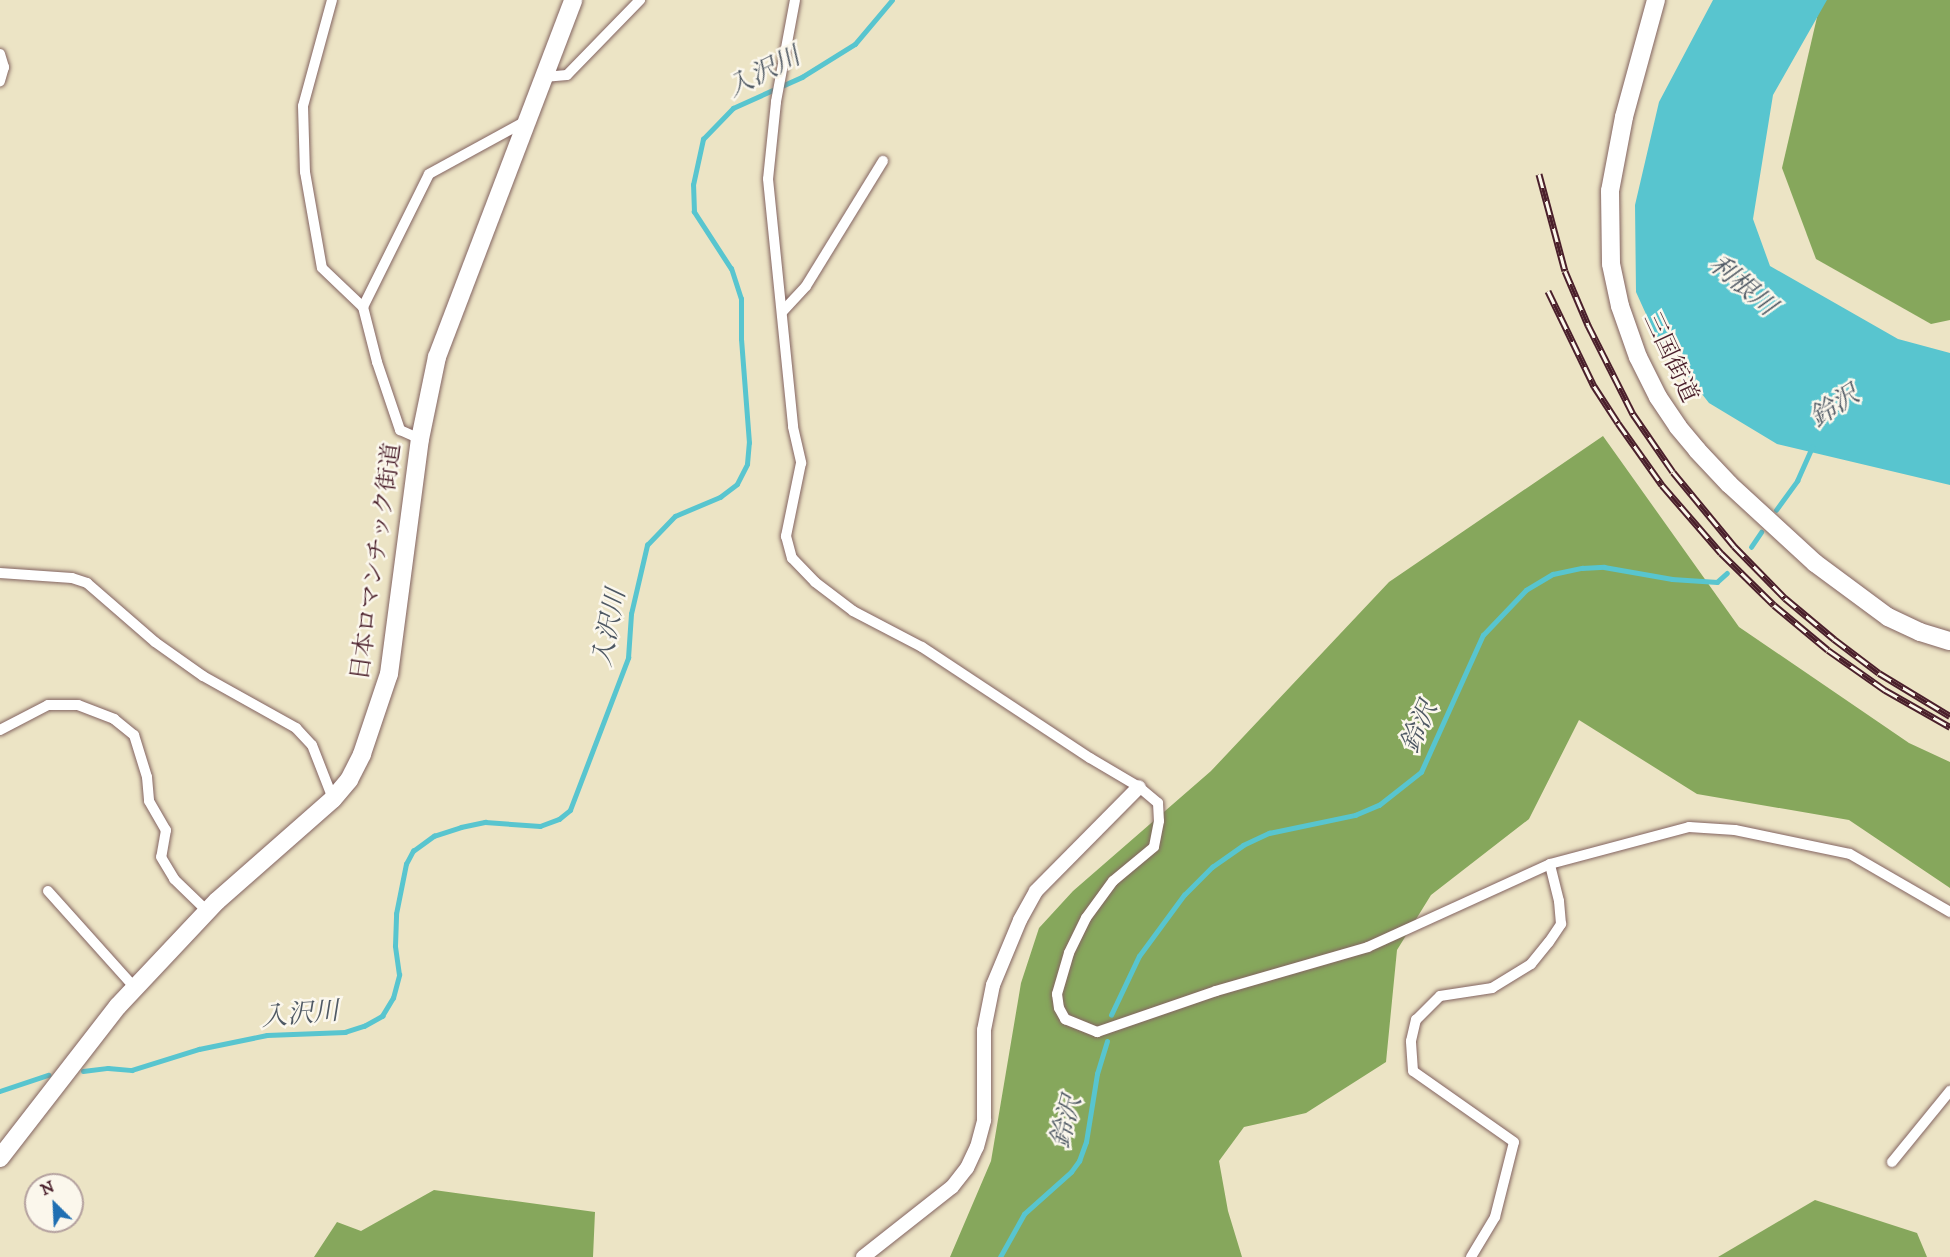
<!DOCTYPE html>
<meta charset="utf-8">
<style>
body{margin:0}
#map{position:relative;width:1950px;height:1257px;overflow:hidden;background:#ece4c5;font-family:"IM FELL DW Pica","Noto Serif JP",serif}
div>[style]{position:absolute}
.forest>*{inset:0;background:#86a75c}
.water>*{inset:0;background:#58c5cf}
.stream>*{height:4.5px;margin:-2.25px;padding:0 2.25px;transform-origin:2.25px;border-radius:2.25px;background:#58c5cf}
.roads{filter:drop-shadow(0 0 2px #836461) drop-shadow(0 0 2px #836461)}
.minor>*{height:10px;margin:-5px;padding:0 5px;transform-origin:5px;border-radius:5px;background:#fff}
.tertiary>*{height:14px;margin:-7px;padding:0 7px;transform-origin:7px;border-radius:7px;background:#fff}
.trunk>*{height:18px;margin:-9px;padding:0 9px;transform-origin:9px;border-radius:9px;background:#fff}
.rail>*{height:7px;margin-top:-3.5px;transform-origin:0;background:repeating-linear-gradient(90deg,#fbf7ec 0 14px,#4a1f2b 0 28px);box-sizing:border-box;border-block:2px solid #4a1f2b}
span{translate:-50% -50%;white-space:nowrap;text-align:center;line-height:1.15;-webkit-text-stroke:5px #fbf7ec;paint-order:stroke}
.street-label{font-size:24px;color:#4a1f2b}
.water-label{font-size:26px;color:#4f5964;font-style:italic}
.north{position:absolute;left:24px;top:1173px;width:60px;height:60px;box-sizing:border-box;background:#fbf7ec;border:2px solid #b4a19f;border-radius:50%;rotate:336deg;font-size:16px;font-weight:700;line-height:24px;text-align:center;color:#4a1f2b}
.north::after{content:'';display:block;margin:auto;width:21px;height:27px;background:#1f6fb2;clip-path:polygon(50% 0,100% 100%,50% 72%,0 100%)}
</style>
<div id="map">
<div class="forest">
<div style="clip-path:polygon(1821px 0,1950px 0,1950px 320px,1931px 324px,1816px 259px,1782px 168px)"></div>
<div style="clip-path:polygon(1603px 436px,1739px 627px,1909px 743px,1950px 762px,1950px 888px,1849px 820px,1697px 794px,1579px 720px,1529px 819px,1431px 895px,1397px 950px,1386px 1062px,1306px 1113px,1244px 1127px,1219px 1161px,1228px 1211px,1242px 1257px,950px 1257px,991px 1161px,1021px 983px,1039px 928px,1073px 891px,1211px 771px,1389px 582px)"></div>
<div style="clip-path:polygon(434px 1190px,595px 1212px,593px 1257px,314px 1257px,337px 1222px,361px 1231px)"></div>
<div style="clip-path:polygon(1815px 1200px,1917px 1233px,1927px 1257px,1718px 1257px)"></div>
</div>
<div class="water">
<div style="clip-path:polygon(1713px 0,1827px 0,1773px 95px,1753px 219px,1770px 266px,1898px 339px,1950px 353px,1950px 485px,1777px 444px,1709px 403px,1655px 334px,1636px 292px,1635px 205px,1659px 102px)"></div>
</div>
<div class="stream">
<div style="left:1776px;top:510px;width:36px;rotate:-54deg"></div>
<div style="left:1797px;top:481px;width:37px;rotate:-66deg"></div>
<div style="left:1751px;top:547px;width:18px;rotate:-56deg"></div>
<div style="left:1111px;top:1015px;width:65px;rotate:-64.6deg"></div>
<div style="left:1139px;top:956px;width:76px;rotate:-53.6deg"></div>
<div style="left:1184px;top:895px;width:40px;rotate:-45deg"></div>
<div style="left:1212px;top:867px;width:38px;rotate:-35deg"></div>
<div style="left:1243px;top:845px;width:29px;rotate:-25deg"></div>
<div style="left:1269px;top:833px;width:88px;rotate:-11.8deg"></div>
<div style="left:1355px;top:815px;width:26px;rotate:-23deg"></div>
<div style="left:1379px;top:805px;width:53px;rotate:-38.2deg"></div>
<div style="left:1421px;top:772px;width:150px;rotate:-65.7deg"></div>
<div style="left:1483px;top:635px;width:62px;rotate:-46.3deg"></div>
<div style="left:1526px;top:590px;width:31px;rotate:-31deg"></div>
<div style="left:1553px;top:574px;width:30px;rotate:-12deg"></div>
<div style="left:1582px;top:568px;width:22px;rotate:-3deg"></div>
<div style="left:1604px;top:567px;width:69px;rotate:10deg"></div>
<div style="left:1672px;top:579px;width:45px;rotate:3.8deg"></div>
<div style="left:1717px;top:582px;width:13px;rotate:-42deg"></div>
<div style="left:83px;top:1071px;width:25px;rotate:-7deg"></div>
<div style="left:108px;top:1068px;width:24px;rotate:5deg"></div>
<div style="left:132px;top:1070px;width:70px;rotate:-17.4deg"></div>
<div style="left:199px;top:1049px;width:69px;rotate:-11.6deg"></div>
<div style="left:267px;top:1035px;width:78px;rotate:-2.2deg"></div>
<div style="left:345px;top:1032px;width:20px;rotate:-18deg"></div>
<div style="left:364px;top:1026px;width:21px;rotate:-29deg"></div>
<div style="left:382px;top:1016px;width:21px;rotate:-59deg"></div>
<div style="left:393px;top:998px;width:24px;rotate:-75deg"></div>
<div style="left:399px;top:975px;width:29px;rotate:-98deg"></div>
<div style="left:395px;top:946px;width:32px;rotate:-88deg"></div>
<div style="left:396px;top:914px;width:51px;rotate:-78.7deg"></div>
<div style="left:406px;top:864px;width:15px;rotate:-62deg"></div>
<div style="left:413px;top:851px;width:26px;rotate:-36deg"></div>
<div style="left:434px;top:836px;width:28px;rotate:-18deg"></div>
<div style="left:461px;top:827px;width:25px;rotate:-12deg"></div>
<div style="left:485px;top:822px;width:55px;rotate:4.2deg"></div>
<div style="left:540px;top:826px;width:20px;rotate:-20deg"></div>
<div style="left:559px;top:819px;width:14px;rotate:-39deg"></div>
<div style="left:570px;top:810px;width:163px;rotate:-69.1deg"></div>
<div style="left:628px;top:658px;width:44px;rotate:-86.1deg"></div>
<div style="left:631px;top:614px;width:71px;rotate:-76.9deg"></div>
<div style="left:647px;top:545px;width:40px;rotate:-46deg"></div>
<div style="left:675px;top:516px;width:49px;rotate:-22.9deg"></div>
<div style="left:720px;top:497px;width:21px;rotate:-37deg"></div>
<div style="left:737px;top:484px;width:22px;rotate:-63deg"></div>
<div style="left:747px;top:464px;width:21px;rotate:-85deg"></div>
<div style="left:749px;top:443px;width:104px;rotate:-94.4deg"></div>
<div style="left:741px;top:339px;width:40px;rotate:-90deg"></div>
<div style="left:741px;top:299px;width:32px;rotate:-108deg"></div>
<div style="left:731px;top:269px;width:68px;rotate:-123deg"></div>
<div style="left:694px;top:212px;width:27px;rotate:-92deg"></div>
<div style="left:693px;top:185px;width:47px;rotate:-77.7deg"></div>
<div style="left:703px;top:139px;width:43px;rotate:-45.9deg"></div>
<div style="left:733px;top:108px;width:76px;rotate:-24.2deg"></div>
<div style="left:802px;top:77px;width:62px;rotate:-31.9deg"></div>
<div style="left:855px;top:44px;width:57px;rotate:-49.9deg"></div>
<div style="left:0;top:1091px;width:51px;rotate:-18.4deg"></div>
<div style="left:1000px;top:1257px;width:49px;rotate:-60.8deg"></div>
<div style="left:1024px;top:1214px;width:63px;rotate:-41.8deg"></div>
<div style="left:1071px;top:1172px;width:14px;rotate:-54deg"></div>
<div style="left:1079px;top:1161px;width:20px;rotate:-70deg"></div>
<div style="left:1086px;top:1142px;width:69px;rotate:-80.8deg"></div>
<div style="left:1097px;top:1074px;width:34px;rotate:-73deg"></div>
</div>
<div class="roads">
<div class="minor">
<div style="left:332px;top:0;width:110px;rotate:105.3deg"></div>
<div style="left:303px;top:106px;width:66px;rotate:88.3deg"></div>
<div style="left:305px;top:172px;width:97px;rotate:80deg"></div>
<div style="left:322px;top:268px;width:57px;rotate:43.6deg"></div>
<div style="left:363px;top:307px;width:57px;rotate:75.7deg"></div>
<div style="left:377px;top:362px;width:72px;rotate:71.3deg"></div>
<div style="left:400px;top:430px;width:22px;rotate:24deg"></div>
<div style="left:795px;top:0;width:104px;rotate:100.6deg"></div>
<div style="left:776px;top:102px;width:77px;rotate:95.9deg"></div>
<div style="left:768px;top:179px;width:249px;rotate:84.2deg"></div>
<div style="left:793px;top:427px;width:37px;rotate:77deg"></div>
<div style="left:801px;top:463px;width:75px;rotate:101.6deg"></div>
<div style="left:786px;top:536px;width:23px;rotate:75deg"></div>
<div style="left:792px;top:558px;width:33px;rotate:46deg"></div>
<div style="left:815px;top:582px;width:48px;rotate:37.3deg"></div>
<div style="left:853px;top:611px;width:78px;rotate:27.6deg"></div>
<div style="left:922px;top:647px;width:201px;rotate:33.5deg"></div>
<div style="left:1090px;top:758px;width:57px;rotate:30.6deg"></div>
<div style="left:1139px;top:787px;width:25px;rotate:40deg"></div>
<div style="left:1158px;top:803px;width:18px;rotate:87deg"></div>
<div style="left:1159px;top:821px;width:26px;rotate:101deg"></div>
<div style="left:1154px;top:847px;width:53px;rotate:140.3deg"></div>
<div style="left:1113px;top:881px;width:46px;rotate:126.1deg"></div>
<div style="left:1086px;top:918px;width:39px;rotate:116deg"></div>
<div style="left:1069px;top:953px;width:43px;rotate:106.3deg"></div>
<div style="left:1057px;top:994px;width:14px;rotate:82deg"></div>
<div style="left:1059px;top:1008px;width:13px;rotate:61deg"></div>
<div style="left:1065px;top:1019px;width:35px;rotate:22deg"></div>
<div style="left:1097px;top:1032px;width:126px;rotate:-19deg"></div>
<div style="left:1216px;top:991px;width:158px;rotate:-16.1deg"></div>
<div style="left:1368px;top:947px;width:200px;rotate:-24.5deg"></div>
<div style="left:1550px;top:864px;width:144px;rotate:-14.9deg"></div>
<div style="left:1689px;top:827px;width:46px;rotate:3.7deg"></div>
<div style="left:1735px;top:830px;width:117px;rotate:11.8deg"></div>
<div style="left:1850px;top:854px;width:116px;rotate:30.1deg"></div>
<div style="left:0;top:54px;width:14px;rotate:73deg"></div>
<div style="left:4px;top:67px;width:15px;rotate:106deg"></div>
<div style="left:544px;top:77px;width:23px;rotate:-5deg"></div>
<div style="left:567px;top:75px;width:105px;rotate:-45.8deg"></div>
<div style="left:363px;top:307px;width:148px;rotate:-63.6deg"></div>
<div style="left:429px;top:174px;width:111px;rotate:-28.7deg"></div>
<div style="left:782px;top:312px;width:35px;rotate:-47deg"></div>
<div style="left:806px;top:286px;width:147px;rotate:-58.4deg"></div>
<div style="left:0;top:573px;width:72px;rotate:4deg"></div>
<div style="left:72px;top:578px;width:16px;rotate:18deg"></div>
<div style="left:87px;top:583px;width:90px;rotate:40.9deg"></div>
<div style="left:155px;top:642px;width:59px;rotate:35.3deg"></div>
<div style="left:203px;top:676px;width:107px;rotate:29.2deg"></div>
<div style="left:296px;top:728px;width:23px;rotate:47deg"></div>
<div style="left:312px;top:745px;width:58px;rotate:68.7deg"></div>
<div style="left:0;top:730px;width:54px;rotate:-27.5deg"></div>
<div style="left:48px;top:705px;width:30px"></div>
<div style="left:78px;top:705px;width:39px;rotate:21deg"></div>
<div style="left:114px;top:719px;width:26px;rotate:39deg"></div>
<div style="left:134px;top:735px;width:44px;rotate:72.8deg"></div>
<div style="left:147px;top:777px;width:24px;rotate:85deg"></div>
<div style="left:149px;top:801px;width:34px;rotate:60deg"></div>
<div style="left:166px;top:830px;width:27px;rotate:100deg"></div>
<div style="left:161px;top:857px;width:26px;rotate:59deg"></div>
<div style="left:174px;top:879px;width:47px;rotate:44.1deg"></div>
<div style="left:48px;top:891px;width:130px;rotate:48.1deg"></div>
<div style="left:1892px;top:1162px;width:92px;rotate:-50.8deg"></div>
<div style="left:1471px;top:1257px;width:47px;rotate:-59deg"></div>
<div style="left:1495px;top:1217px;width:77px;rotate:-75.8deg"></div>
<div style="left:1514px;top:1142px;width:123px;rotate:-144.9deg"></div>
<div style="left:1413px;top:1071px;width:30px;rotate:-94deg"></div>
<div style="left:1411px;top:1041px;width:22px;rotate:-77deg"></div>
<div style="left:1416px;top:1020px;width:34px;rotate:-45deg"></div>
<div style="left:1440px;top:996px;width:53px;rotate:-8.7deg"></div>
<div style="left:1492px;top:988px;width:46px;rotate:-31.6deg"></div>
<div style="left:1531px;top:964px;width:28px;rotate:-51deg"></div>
<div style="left:1549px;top:942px;width:22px;rotate:-56deg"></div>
<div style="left:1561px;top:924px;width:23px;rotate:-95deg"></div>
<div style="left:1559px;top:901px;width:38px;rotate:-104deg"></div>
</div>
<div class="tertiary">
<div style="left:863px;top:1257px;width:113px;rotate:-38.2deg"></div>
<div style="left:952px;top:1187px;width:24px;rotate:-52deg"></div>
<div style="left:967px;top:1168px;width:23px;rotate:-65deg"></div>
<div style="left:977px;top:1147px;width:28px;rotate:-75deg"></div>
<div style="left:984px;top:1120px;width:90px;rotate:-90deg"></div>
<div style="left:984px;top:1030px;width:46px;rotate:-78.7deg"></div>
<div style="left:993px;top:985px;width:70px;rotate:-67.4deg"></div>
<div style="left:1020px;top:920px;width:33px;rotate:-61deg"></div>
<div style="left:1036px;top:891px;width:146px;rotate:-45.3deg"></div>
</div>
<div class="trunk">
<div style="left:1656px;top:0;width:121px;rotate:105.3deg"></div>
<div style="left:1624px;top:117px;width:75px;rotate:100.7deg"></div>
<div style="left:1610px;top:191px;width:73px;rotate:89.2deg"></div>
<div style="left:1611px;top:264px;width:43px;rotate:77.9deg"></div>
<div style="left:1620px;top:306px;width:54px;rotate:70.6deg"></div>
<div style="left:1638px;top:357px;width:45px;rotate:63.4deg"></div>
<div style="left:1658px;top:397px;width:36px;rotate:56deg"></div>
<div style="left:1678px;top:427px;width:30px;rotate:50deg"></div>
<div style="left:1697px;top:450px;width:47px;rotate:46.7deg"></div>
<div style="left:1729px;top:484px;width:117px;rotate:42.6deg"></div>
<div style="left:1815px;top:563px;width:91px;rotate:36.5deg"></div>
<div style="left:1888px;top:617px;width:35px;rotate:25deg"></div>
<div style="left:1920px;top:632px;width:31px;rotate:17deg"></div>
<div style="left:0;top:1158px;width:192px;rotate:-52.2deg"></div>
<div style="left:118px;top:1006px;width:144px;rotate:-46.7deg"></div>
<div style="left:217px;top:901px;width:154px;rotate:-41.3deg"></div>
<div style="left:333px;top:799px;width:25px;rotate:-50deg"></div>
<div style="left:349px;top:780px;width:29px;rotate:-63deg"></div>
<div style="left:362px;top:754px;width:84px;rotate:-71.4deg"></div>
<div style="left:389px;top:674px;width:237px;rotate:-82.5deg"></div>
<div style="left:420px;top:439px;width:84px;rotate:-78.3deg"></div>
<div style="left:437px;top:357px;width:382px;rotate:-69.1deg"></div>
</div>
</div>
<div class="rail">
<div style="left:1539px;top:174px;width:100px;rotate:75deg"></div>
<div style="left:1565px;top:271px;width:59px;rotate:66.9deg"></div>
<div style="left:1588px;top:325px;width:100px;rotate:63.2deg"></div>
<div style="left:1633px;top:414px;width:70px;rotate:55.4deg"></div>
<div style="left:1673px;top:472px;width:96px;rotate:50.5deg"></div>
<div style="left:1734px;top:546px;width:73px;rotate:45.6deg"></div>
<div style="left:1785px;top:598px;width:64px;rotate:39.9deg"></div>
<div style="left:1834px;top:639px;width:56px;rotate:37.1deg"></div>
<div style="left:1879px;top:673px;width:83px;rotate:31.2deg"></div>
<div style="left:1548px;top:291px;width:106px;rotate:64.2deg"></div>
<div style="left:1594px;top:386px;width:44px;rotate:57deg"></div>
<div style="left:1618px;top:423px;width:76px;rotate:54.6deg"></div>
<div style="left:1662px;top:485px;width:90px;rotate:49.1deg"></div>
<div style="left:1721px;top:553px;width:74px;rotate:44.5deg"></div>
<div style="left:1774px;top:605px;width:70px;rotate:39.8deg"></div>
<div style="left:1828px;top:650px;width:70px;rotate:35.1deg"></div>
<div style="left:1885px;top:690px;width:75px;rotate:29.6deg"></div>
</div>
<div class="street-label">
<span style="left:1670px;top:358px;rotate:65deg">三国街道</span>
<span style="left:377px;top:562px;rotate:-82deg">日本ロマンチック街道</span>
</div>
<div class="water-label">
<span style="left:764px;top:73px;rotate:-27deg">入沢川</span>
<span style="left:1742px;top:286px;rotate:40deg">利根川</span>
<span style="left:1835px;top:407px;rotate:-33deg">鈴沢</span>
<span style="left:610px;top:628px;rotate:-79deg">入沢川</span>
<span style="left:1420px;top:727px;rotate:-66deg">鈴沢</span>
<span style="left:300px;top:1015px;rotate:-5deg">入沢川</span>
<span style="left:1067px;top:1122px;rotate:-75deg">鈴沢</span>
</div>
<div class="north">N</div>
</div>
